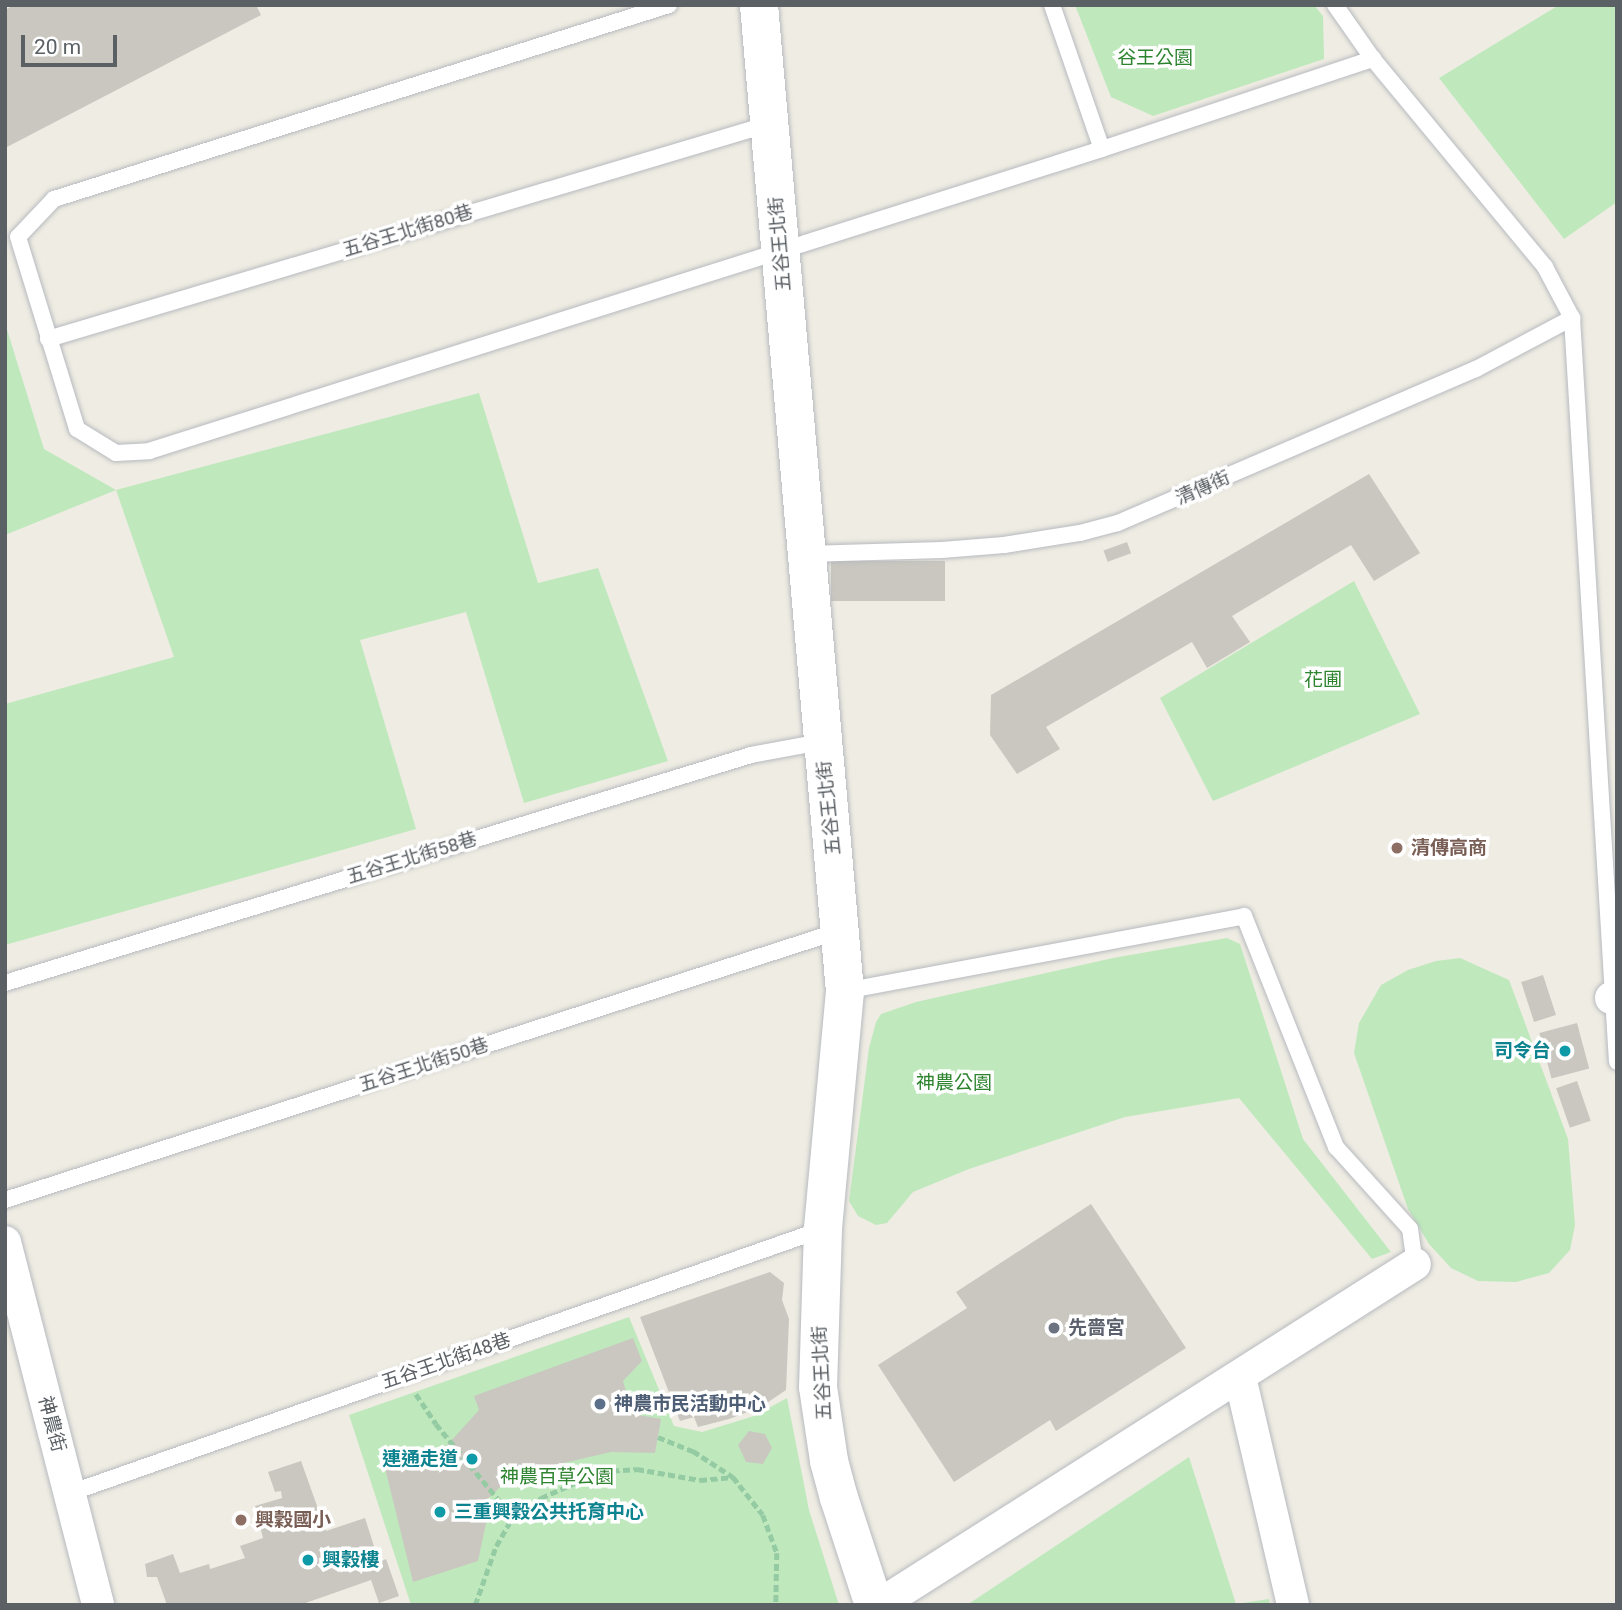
<!DOCTYPE html>
<meta charset="utf-8">
<style>
body{margin:0}
#map{position:relative;width:1622px;height:1610px;overflow:hidden;background:#efece3;font-family:Roboto,"Noto Sans TC",sans-serif}
div>[style]{position:absolute}
.green>*{inset:0;background:#bfe9bd}
.building>*{inset:0;background:#cac7c0;transform-origin:0 0}
.path>*{height:4.5px;margin-top:-2.25px;transform-origin:0;background:repeating-linear-gradient(90deg,#95cba3 0 7px,transparent 0 10.5px)}
.roads{filter:drop-shadow(0 0 2px #b6babf) drop-shadow(0 0 2px #b6babf)}
.service>*{height:16px;margin:-8px;padding:0 8px;transform-origin:8px;border-radius:8px;background:#fff}
.minor>*{height:32px;margin:-16px;padding:0 16px;transform-origin:16px;border-radius:16px;background:#fff}
.tertiary>*{height:38px;margin:-19px;padding:0 19px;transform-origin:19px;border-radius:19px;background:#fff}
.dots>*{width:19px;height:19px;translate:-50% -50%;box-sizing:border-box;border:4px solid #fff;border-radius:50%}
span{translate:-50% -50%;white-space:nowrap;text-align:center;line-height:1.15;-webkit-text-stroke:7px #fff;paint-order:stroke}
.park-label{font-size:19px;color:#2d832e}
.street-label{font-size:19px;color:#5b6065}
.education-label{font-size:19px;color:#785e54;font-weight:700}
.left{translate:0 -50%;text-align:left}
.culture-label{font-size:19px;color:#0d838f;font-weight:700}
.right{translate:-100% -50%;text-align:right}
.worship-label{font-size:19px;color:#5b616d;font-weight:700}
.service-label{font-size:19px;color:#4e5e75;font-weight:700}
.frame{position:absolute;inset:0;border:7px solid #5b6065;pointer-events:none}
.scale{position:absolute;left:21px;top:35px;width:96px;height:32px;box-sizing:border-box;border:4px solid #5b6065;border-top:0;padding-left:9px;font-size:21px;line-height:24px;white-space:nowrap;color:#5b6065;-webkit-text-stroke:5px #fff;paint-order:stroke}
</style>
<div id="map">
<div class="green">
<div style="clip-path:polygon(1075px 5px,1314px 5px,1323px 16px,1324px 59px,1153px 116px,1111px 97px)"></div>
<div style="clip-path:polygon(1559px 5px,1617px 5px,1617px 202px,1564px 239px,1439px 78px)"></div>
<div style="clip-path:polygon(5px 323px,44px 449px,116px 490px,479px 393px,538px 583px,598px 568px,668px 761px,524px 803px,466px 612px,360px 640px,416px 829px,5px 945px,5px 704px,174px 657px,116px 490px,5px 535px)"></div>
<div style="clip-path:polygon(1354px 581px,1420px 714px,1213px 801px,1160px 698px)"></div>
<div style="clip-path:polygon(1227px 938px,1240px 944px,1303px 1139px,1391px 1252px,1372px 1259px,1239px 1098px,1125px 1117px,969px 1169px,913px 1192px,887px 1223px,876px 1225px,858px 1216px,849px 1201px,869px 1048px,876px 1022px,881px 1014px,916px 1002px,1113px 958px)"></div>
<div style="clip-path:polygon(1460px 958px,1509px 980px,1568px 1139px,1575px 1225px,1570px 1250px,1549px 1273px,1516px 1282px,1478px 1281px,1451px 1268px,1429px 1244px,1408px 1209px,1354px 1053px,1359px 1023px,1381px 985px,1408px 970px,1436px 961px)"></div>
<div style="clip-path:polygon(629px 1317px,674px 1426px,702px 1432px,754px 1416px,787px 1398px,809px 1510px,839px 1605px,411px 1605px,349px 1415px)"></div>
<div style="clip-path:polygon(1189px 1457px,1236px 1604px,1269px 1599px,1270px 1605px,967px 1605px)"></div>
</div>
<div class="building">
<div style="clip-path:polygon(14px 5px,256px 5px,261px 15px,5px 148px,5px 10px)"></div>
<div style="clip-path:polygon(1369px 474px,1420px 553px,1374px 581px,1351px 545px,1232px 616px,1250px 642px,1207px 668px,1192px 642px,1046px 727px,1060px 749px,1017px 774px,990px 735px,991px 695px)"></div>
<div style="left:1127px;top:542px;width:12px;height:25px;rotate:70deg"></div>
<div style="left:945px;top:561px;width:40px;height:114px;rotate:90deg"></div>
<div style="left:1543px;top:975px;width:42px;height:23px;rotate:72deg"></div>
<div style="left:1577px;top:1023px;width:47px;height:39px;rotate:75deg"></div>
<div style="left:1577px;top:1081px;width:42px;height:22px;rotate:71deg"></div>
<div style="clip-path:polygon(1091px 1204px,1186px 1348px,1056px 1431px,1050px 1420px,954px 1482px,878px 1365px,967px 1308px,956px 1292px)"></div>
<div style="clip-path:polygon(770px 1272px,784px 1283px,782px 1300px,789px 1319px,786px 1390px,761px 1407px,729px 1419px,698px 1427px,694px 1417px,680px 1421px,640px 1317px)"></div>
<div style="clip-path:polygon(633px 1338px,642px 1361px,623px 1381px,633px 1414px,661px 1419px,655px 1453px,611px 1452px,555px 1465px,519px 1483px,511px 1477px,482px 1504px,487px 1519px,478px 1561px,413px 1582px,385px 1468px,441px 1452px,479px 1410px,474px 1396px)"></div>
<div style="clip-path:polygon(749px 1431px,765px 1434px,772px 1448px,763px 1464px,746px 1462px,738px 1445px)"></div>
<div style="clip-path:polygon(301px 1461px,326px 1531px,365px 1518px,379px 1562px,386px 1559px,399px 1596px,379px 1603px,371px 1580px,300px 1605px,167px 1605px,157px 1577px,147px 1577px,145px 1564px,173px 1554px,180px 1573px,209px 1564px,210px 1569px,245px 1558px,240px 1546px,263px 1538px,255px 1506px,282px 1498px,281px 1491px,275px 1492px,268px 1472px)"></div>
</div>
<div class="path">
<div style="left:416px;top:1394px;width:36px;rotate:56deg"></div>
<div style="left:436px;top:1424px;width:121px;rotate:50.4deg"></div>
<div style="left:658px;top:1437px;width:38px;rotate:22deg"></div>
<div style="left:693px;top:1451px;width:48px;rotate:33deg"></div>
<div style="left:733px;top:1477px;width:48px;rotate:51.7deg"></div>
<div style="left:763px;top:1515px;width:40px;rotate:69.8deg"></div>
<div style="left:777px;top:1553px;width:52px;rotate:91.1deg"></div>
<div style="left:475px;top:1605px;width:63px;rotate:-70.4deg"></div>
<div style="left:496px;top:1546px;width:34px;rotate:-60deg"></div>
<div style="left:513px;top:1517px;width:34px;rotate:-34deg"></div>
<div style="left:541px;top:1498px;width:67px;rotate:-23.9deg"></div>
<div style="left:602px;top:1471px;width:35px;rotate:-3deg"></div>
<div style="left:637px;top:1469px;width:64px;rotate:9.9deg"></div>
<div style="left:700px;top:1480px;width:33px;rotate:-5deg"></div>
</div>
<div class="roads">
<div class="service">
<div style="left:669px;top:5px;width:645px;rotate:162.49deg"></div>
<div style="left:54px;top:199px;width:52px;rotate:133.5deg"></div>
<div style="left:18px;top:237px;width:201px;rotate:72.9deg"></div>
<div style="left:77px;top:429px;width:46px;rotate:31.6deg"></div>
<div style="left:116px;top:453px;width:33px;rotate:-3deg"></div>
<div style="left:149px;top:451px;width:1000px;rotate:-17.58deg"></div>
<div style="left:1102px;top:149px;width:286px;rotate:-18.4deg"></div>
<div style="left:1052px;top:5px;width:152px;rotate:70.9deg"></div>
<div style="left:1335px;top:5px;width:66px;rotate:54.9deg"></div>
<div style="left:1373px;top:59px;width:270px;rotate:50.4deg"></div>
<div style="left:1545px;top:267px;width:58px;rotate:62.1deg"></div>
<div style="left:48px;top:339px;width:752px;rotate:-16.6deg"></div>
<div style="left:806px;top:554px;width:136px;rotate:-1.7deg"></div>
<div style="left:942px;top:550px;width:62px;rotate:-4.6deg"></div>
<div style="left:1004px;top:545px;width:77px;rotate:-9deg"></div>
<div style="left:1080px;top:533px;width:39px;rotate:-15deg"></div>
<div style="left:1118px;top:523px;width:390px;rotate:-23.3deg"></div>
<div style="left:1476px;top:369px;width:109px;rotate:-28deg"></div>
<div style="left:1572px;top:318px;width:745px;rotate:86.54deg"></div>
<div style="left:5px;top:983px;width:780px;rotate:-16.99deg"></div>
<div style="left:751px;top:755px;width:71px;rotate:-10.5deg"></div>
<div style="left:845px;top:991px;width:406px;rotate:-10.6deg"></div>
<div style="left:1244px;top:916px;width:249px;rotate:68.3deg"></div>
<div style="left:1336px;top:1147px;width:110px;rotate:47.9deg"></div>
<div style="left:1410px;top:1229px;width:35px;rotate:82deg"></div>
<div style="left:5px;top:1200px;width:876px;rotate:-17.88deg"></div>
<div style="left:70px;top:1493px;width:798px;rotate:-19.32deg"></div>
</div>
<div class="minor">
<div style="left:1611px;top:998px;width:6px;rotate:-9deg"></div>
<div style="left:5px;top:1242px;width:375px;rotate:75.6deg"></div>
<div style="left:1240px;top:1377px;width:234px;rotate:76.9deg"></div>
<div style="left:879px;top:1605px;width:635px;rotate:-32.46deg"></div>
</div>
<div class="tertiary">
<div style="left:759px;top:5px;width:990px;rotate:85.02deg"></div>
<div style="left:845px;top:991px;width:239px;rotate:95.3deg"></div>
<div style="left:823px;top:1229px;width:158px;rotate:91.8deg"></div>
<div style="left:818px;top:1387px;width:75px;rotate:81.5deg"></div>
<div style="left:829px;top:1461px;width:38px;rotate:75deg"></div>
<div style="left:839px;top:1498px;width:113px;rotate:71.9deg"></div>
</div>
</div>
<div class="dots">
<div style="left:1397px;top:848px;background:#8d6e63"></div>
<div style="left:1565px;top:1051px;background:#0f9aa8"></div>
<div style="left:1054px;top:1328px;background:#6b7280"></div>
<div style="left:600px;top:1404px;background:#5c6f8a"></div>
<div style="left:472px;top:1459px;background:#0f9aa8"></div>
<div style="left:440px;top:1512px;background:#0f9aa8"></div>
<div style="left:241px;top:1520px;background:#8d6e63"></div>
<div style="left:308px;top:1560px;background:#0f9aa8"></div>
</div>
<div class="park-label">
<span style="left:1155px;top:58px">谷王公園</span>
<span style="left:1323px;top:680px">花圃</span>
<span style="left:954px;top:1083px">神農公園</span>
<span style="left:557px;top:1477px">神農百草公園</span>
</div>
<div class="street-label">
<span style="left:408px;top:231px;rotate:-17deg">五谷王北街80巷</span>
<span style="left:780px;top:244px;rotate:-95deg">五谷王北街</span>
<span style="left:1203px;top:488px;rotate:-24deg">清傳街</span>
<span style="left:829px;top:808px;rotate:-96deg">五谷王北街</span>
<span style="left:412px;top:858px;rotate:-17deg">五谷王北街58巷</span>
<span style="left:424px;top:1065px;rotate:-18deg">五谷王北街50巷</span>
<span style="left:446px;top:1361px;rotate:-19deg">五谷王北街48巷</span>
<span style="left:822px;top:1373px;rotate:-93deg">五谷王北街</span>
<span style="left:52px;top:1424px;rotate:75deg">神農街</span>
</div>
<div class="education-label">
<span class="left" style="left:1411px;top:848px">清傳高商</span>
<span class="left" style="left:255px;top:1520px">興穀國小</span>
</div>
<div class="culture-label">
<span class="right" style="left:1551px;top:1051px">司令台</span>
<span class="right" style="left:458px;top:1459px">連通走道</span>
<span class="left" style="left:454px;top:1512px">三重興穀公共托育中心</span>
<span class="left" style="left:322px;top:1560px">興穀樓</span>
</div>
<div class="worship-label">
<span class="left" style="left:1068px;top:1328px">先嗇宮</span>
</div>
<div class="service-label">
<span class="left" style="left:614px;top:1404px">神農市民活動中心</span>
</div>
<div class="frame"></div>
<div class="scale">20 m</div>
</div>
